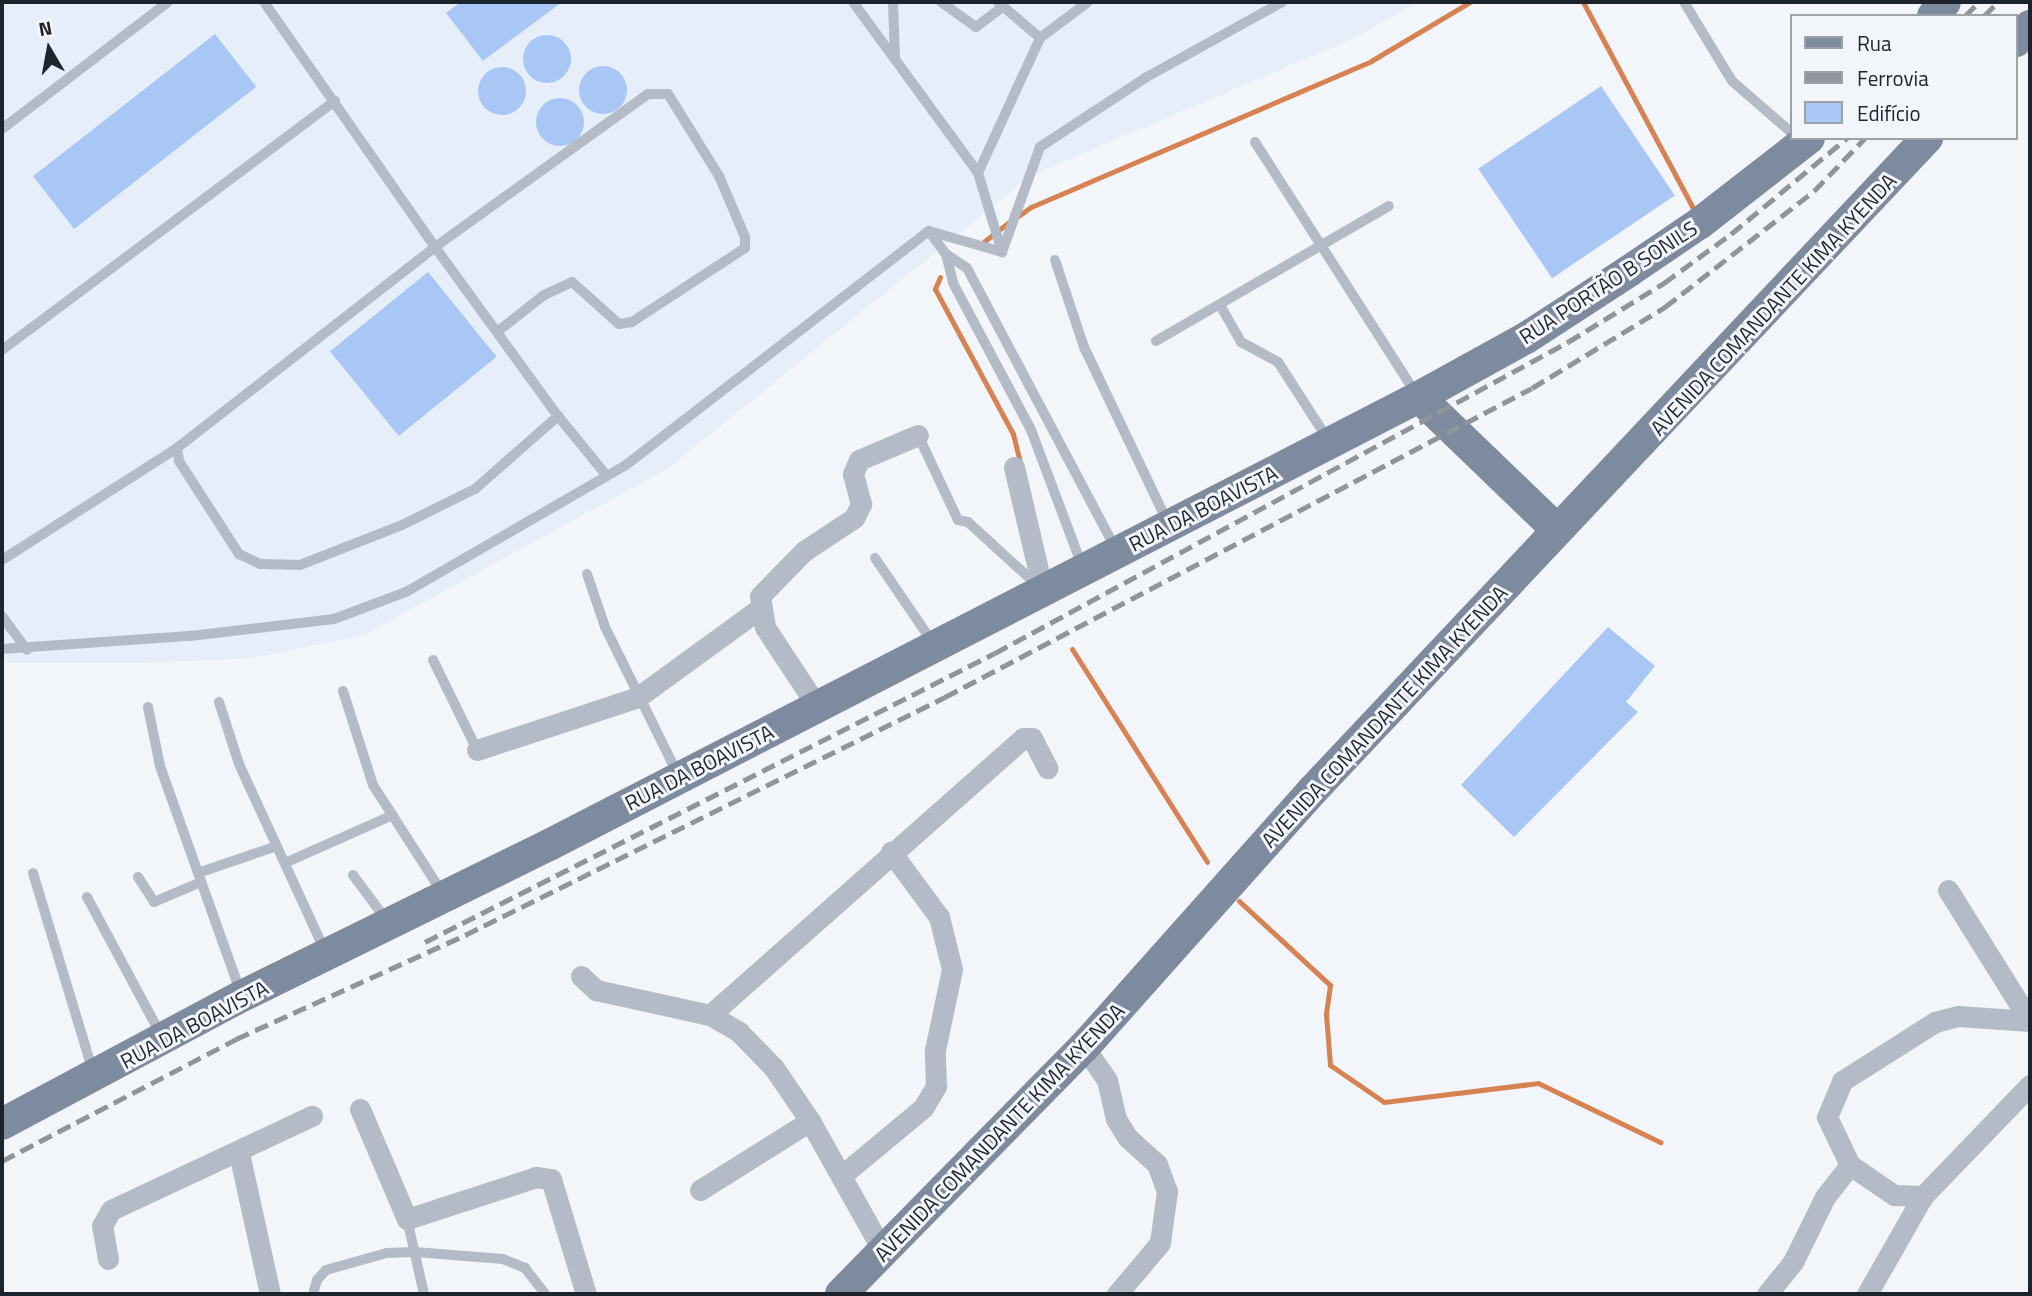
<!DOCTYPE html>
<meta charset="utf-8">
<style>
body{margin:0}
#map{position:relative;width:2032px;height:1296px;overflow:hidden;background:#f2f6fa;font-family:"Titillium Web",sans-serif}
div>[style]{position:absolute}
.built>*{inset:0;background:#e6eefa}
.stream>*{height:5px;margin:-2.5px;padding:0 2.5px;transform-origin:2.5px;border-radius:2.5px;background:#d68252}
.building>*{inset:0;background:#a9c7f5;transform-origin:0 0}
.round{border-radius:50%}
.lane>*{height:10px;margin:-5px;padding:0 5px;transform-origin:5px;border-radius:5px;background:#b4bbc6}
.street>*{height:21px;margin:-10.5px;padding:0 10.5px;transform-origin:10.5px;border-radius:10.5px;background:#b4bbc6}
.primary>*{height:32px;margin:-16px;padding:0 16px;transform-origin:16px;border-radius:16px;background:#7e8a9d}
.rail>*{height:5px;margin-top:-2.5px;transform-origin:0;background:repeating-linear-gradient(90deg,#90959b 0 14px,transparent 0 21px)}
span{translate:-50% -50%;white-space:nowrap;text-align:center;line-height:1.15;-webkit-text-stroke:6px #f2f6fa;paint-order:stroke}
.street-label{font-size:21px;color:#1e242d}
.frame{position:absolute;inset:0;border:4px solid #1e242d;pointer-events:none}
.legend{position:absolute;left:1790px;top:14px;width:228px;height:126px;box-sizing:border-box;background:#f2f6fa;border:2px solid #9da2a8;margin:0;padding:9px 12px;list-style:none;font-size:21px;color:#1e242d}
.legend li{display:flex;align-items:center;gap:14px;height:35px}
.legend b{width:35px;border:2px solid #9da2a8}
.north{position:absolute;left:14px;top:14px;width:70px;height:70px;-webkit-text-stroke:5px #f2f6fa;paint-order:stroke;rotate:350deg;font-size:19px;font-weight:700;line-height:28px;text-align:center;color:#1e242d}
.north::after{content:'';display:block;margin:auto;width:24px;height:32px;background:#1e242d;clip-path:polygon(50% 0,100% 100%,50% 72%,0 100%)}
</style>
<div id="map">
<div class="built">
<div style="clip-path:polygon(2px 2px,1417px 2px,1357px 37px,1030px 176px,667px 469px,364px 635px,254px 658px,142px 663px,2px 663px)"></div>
</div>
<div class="stream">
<div style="left:1583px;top:2px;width:240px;rotate:61.9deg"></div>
<div style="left:1017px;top:217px;width:17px;rotate:-36deg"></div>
<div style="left:1031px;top:207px;width:370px;rotate:-23.2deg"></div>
<div style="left:1371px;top:61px;width:115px;rotate:-30.8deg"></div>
<div style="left:981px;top:244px;width:36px;rotate:-38deg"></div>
<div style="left:940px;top:277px;width:13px;rotate:113deg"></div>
<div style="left:935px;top:289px;width:165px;rotate:61.7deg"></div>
<div style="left:1013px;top:434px;width:30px;rotate:76deg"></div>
<div style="left:1072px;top:649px;width:252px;rotate:57.6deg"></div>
<div style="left:1239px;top:901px;width:124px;rotate:42.7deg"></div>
<div style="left:1330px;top:985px;width:29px;rotate:98deg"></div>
<div style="left:1326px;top:1014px;width:51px;rotate:85.5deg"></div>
<div style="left:1330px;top:1065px;width:65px;rotate:34.4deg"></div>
<div style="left:1384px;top:1102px;width:155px;rotate:-7deg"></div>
<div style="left:1538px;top:1083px;width:136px;rotate:25.8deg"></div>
</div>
<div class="building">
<div style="clip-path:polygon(461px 2px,562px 2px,483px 61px,446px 13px)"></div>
<div style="left:215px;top:34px;width:67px;height:231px;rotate:52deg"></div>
<div class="round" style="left:523px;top:35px;width:48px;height:48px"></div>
<div class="round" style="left:579px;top:66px;width:48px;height:48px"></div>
<div class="round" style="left:478px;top:67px;width:48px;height:48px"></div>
<div style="left:1601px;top:86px;width:132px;height:148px;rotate:56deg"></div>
<div class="round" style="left:536px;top:98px;width:48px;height:48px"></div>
<div style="left:428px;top:272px;width:109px;height:126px;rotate:51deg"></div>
<div style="clip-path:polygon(1608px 627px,1655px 666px,1626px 702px,1638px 712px,1514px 837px,1461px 785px)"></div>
</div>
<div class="lane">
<div style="left:264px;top:2px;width:299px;rotate:55.1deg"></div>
<div style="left:435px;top:247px;width:209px;rotate:54deg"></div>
<div style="left:558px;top:416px;width:77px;rotate:50.8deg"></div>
<div style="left:853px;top:2px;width:212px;rotate:53.8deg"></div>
<div style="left:978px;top:173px;width:83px;rotate:73.1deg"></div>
<div style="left:893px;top:2px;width:56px;rotate:88deg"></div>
<div style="left:941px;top:2px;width:43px;rotate:35.5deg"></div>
<div style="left:976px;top:27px;width:34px;rotate:-37deg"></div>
<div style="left:998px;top:2px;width:55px;rotate:40.6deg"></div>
<div style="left:1684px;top:2px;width:92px;rotate:58.7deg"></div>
<div style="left:1732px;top:81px;width:79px;rotate:40.9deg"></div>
<div style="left:2px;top:129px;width:209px;rotate:-37.4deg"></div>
<div style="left:1255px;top:142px;width:300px;rotate:57.4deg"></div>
<div style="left:978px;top:173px;width:149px;rotate:-65.3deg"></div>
<div style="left:1040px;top:38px;width:60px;rotate:-36.9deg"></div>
<div style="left:929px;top:231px;width:29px;rotate:54deg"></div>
<div style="left:946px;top:254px;width:25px;rotate:34deg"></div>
<div style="left:967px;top:268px;width:319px;rotate:62.1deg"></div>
<div style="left:946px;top:254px;width:30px;rotate:76deg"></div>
<div style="left:953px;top:283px;width:166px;rotate:62deg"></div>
<div style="left:1031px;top:430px;width:147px;rotate:69.4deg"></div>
<div style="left:1055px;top:260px;width:92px;rotate:71.6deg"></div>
<div style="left:1084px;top:347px;width:195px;rotate:64.5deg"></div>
<div style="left:1220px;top:305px;width:43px;rotate:60.4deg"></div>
<div style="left:1241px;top:342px;width:42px;rotate:28.4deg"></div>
<div style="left:1278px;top:362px;width:94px;rotate:57.2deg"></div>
<div style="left:1156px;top:341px;width:269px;rotate:-30.1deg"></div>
<div style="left:2px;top:350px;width:416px;rotate:-36.8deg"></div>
<div style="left:918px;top:435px;width:94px;rotate:64.8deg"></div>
<div style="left:958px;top:520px;width:10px;rotate:11deg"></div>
<div style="left:968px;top:522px;width:95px;rotate:42.4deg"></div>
<div style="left:177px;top:448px;width:13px;rotate:81deg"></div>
<div style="left:179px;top:461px;width:111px;rotate:57.2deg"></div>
<div style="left:239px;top:554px;width:23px;rotate:25deg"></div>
<div style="left:260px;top:564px;width:40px;rotate:1.4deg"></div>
<div style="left:300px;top:565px;width:110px;rotate:-21.4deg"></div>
<div style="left:402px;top:525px;width:81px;rotate:-26.3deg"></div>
<div style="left:475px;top:489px;width:111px;rotate:-41.3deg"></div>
<div style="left:875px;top:558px;width:103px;rotate:55.7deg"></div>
<div style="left:2px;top:560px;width:208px;rotate:-32.6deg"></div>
<div style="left:177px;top:448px;width:327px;rotate:-37.9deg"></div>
<div style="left:435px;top:247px;width:262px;rotate:-35.7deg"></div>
<div style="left:648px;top:94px;width:20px"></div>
<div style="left:668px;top:94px;width:97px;rotate:58.1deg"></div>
<div style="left:719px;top:176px;width:66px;rotate:66.9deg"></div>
<div style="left:745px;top:237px;width:11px;rotate:90deg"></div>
<div style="left:745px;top:248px;width:135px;rotate:146.8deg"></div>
<div style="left:632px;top:322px;width:13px;rotate:171deg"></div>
<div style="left:619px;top:324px;width:63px;rotate:-138.2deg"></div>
<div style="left:572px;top:282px;width:31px;rotate:155deg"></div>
<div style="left:544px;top:295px;width:60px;rotate:141.8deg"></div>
<div style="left:587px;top:574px;width:56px;rotate:71.2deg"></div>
<div style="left:605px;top:627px;width:165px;rotate:63.7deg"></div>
<div style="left:2px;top:616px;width:42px;rotate:53.7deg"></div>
<div style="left:2px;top:649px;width:188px;rotate:-4deg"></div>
<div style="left:190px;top:636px;width:145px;rotate:-6.7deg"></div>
<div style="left:334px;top:619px;width:77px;rotate:-20.6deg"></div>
<div style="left:406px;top:592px;width:254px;rotate:-30deg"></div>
<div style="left:626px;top:465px;width:383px;rotate:-37.7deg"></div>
<div style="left:929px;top:231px;width:76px;rotate:16deg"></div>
<div style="left:1002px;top:252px;width:112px;rotate:-70.1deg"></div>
<div style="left:1040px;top:147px;width:126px;rotate:-33.3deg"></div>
<div style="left:1145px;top:78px;width:157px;rotate:-29deg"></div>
<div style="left:433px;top:660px;width:100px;rotate:63.9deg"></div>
<div style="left:343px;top:691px;width:99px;rotate:72.3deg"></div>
<div style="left:373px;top:785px;width:130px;rotate:57.3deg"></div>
<div style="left:219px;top:702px;width:65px;rotate:72.1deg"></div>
<div style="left:239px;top:764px;width:208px;rotate:65.3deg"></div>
<div style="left:148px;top:707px;width:60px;rotate:78.5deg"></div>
<div style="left:160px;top:766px;width:242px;rotate:70.4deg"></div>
<div style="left:285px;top:863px;width:118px;rotate:-24deg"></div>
<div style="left:33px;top:873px;width:208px;rotate:73.2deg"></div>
<div style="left:198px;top:873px;width:83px;rotate:-18.9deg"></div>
<div style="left:353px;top:875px;width:57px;rotate:53.5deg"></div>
<div style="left:138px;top:877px;width:30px;rotate:57deg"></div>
<div style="left:154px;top:902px;width:51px;rotate:-23.1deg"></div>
<div style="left:87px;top:897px;width:159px;rotate:61.8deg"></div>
<div style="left:407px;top:1219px;width:77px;rotate:77.2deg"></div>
<div style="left:313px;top:1294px;width:15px;rotate:-74deg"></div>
<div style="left:317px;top:1280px;width:13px;rotate:-48deg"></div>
<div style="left:326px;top:1270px;width:63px;rotate:-15.6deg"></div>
<div style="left:387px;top:1253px;width:28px;rotate:-2deg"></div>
<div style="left:415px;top:1252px;width:88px;rotate:4.5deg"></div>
<div style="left:503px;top:1259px;width:24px;rotate:22deg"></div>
<div style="left:525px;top:1268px;width:33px;rotate:52deg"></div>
</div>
<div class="street">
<div style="left:1014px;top:467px;width:127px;rotate:76.8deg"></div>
<div style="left:817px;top:706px;width:95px;rotate:-123.4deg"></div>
<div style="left:765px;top:627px;width:31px;rotate:-99deg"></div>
<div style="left:760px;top:596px;width:63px;rotate:-45.6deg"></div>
<div style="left:804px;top:551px;width:60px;rotate:-33.4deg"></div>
<div style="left:854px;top:518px;width:16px;rotate:-63deg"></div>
<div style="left:861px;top:504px;width:31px;rotate:-105deg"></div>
<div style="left:853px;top:474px;width:15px;rotate:-67deg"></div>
<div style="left:859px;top:460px;width:64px;rotate:-23deg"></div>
<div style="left:477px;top:750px;width:169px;rotate:-18.2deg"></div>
<div style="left:638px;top:697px;width:150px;rotate:-36deg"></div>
<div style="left:1948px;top:890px;width:155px;rotate:58deg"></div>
<div style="left:581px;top:976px;width:21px;rotate:43deg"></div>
<div style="left:596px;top:990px;width:117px;rotate:12.4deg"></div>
<div style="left:710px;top:1015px;width:34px;rotate:30deg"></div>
<div style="left:739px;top:1032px;width:50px;rotate:45.8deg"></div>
<div style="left:774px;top:1068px;width:64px;rotate:55.8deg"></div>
<div style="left:810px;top:1121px;width:149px;rotate:60.7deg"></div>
<div style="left:710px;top:1015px;width:418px;rotate:-41.5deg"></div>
<div style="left:1023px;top:738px;width:9px"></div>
<div style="left:1032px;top:738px;width:34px;rotate:63deg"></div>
<div style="left:1084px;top:1047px;width:40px;rotate:55.1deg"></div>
<div style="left:1107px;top:1080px;width:40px;rotate:77deg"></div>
<div style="left:1116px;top:1119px;width:22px;rotate:58deg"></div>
<div style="left:1128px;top:1138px;width:39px;rotate:42deg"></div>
<div style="left:1157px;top:1164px;width:29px;rotate:70deg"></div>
<div style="left:1167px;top:1191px;width:52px;rotate:97.7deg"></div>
<div style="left:1160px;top:1243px;width:67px;rotate:130.1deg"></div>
<div style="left:360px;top:1109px;width:120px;rotate:66.9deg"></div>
<div style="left:407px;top:1219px;width:136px;rotate:-18deg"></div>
<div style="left:536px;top:1177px;width:15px;rotate:8deg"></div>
<div style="left:551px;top:1179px;width:120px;rotate:73.1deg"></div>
<div style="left:239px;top:1153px;width:144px;rotate:77.6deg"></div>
<div style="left:1850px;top:1165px;width:53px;rotate:34.3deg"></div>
<div style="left:1894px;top:1195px;width:29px;rotate:2deg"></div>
<div style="left:841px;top:1176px;width:107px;rotate:-39.7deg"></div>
<div style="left:923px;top:1108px;width:26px;rotate:-59deg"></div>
<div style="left:936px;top:1086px;width:36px;rotate:-92deg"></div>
<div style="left:935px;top:1050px;width:83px;rotate:-78.1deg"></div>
<div style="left:952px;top:969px;width:54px;rotate:-104deg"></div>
<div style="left:939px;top:917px;width:81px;rotate:-126.4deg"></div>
<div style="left:700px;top:1190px;width:130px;rotate:-32.1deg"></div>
<div style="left:108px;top:1259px;width:34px;rotate:-100deg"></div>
<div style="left:102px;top:1226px;width:18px;rotate:-61deg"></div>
<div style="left:111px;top:1210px;width:222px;rotate:-25.1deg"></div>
<div style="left:1767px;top:1294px;width:41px;rotate:-50.9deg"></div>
<div style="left:1793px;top:1262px;width:72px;rotate:-63.8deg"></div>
<div style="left:1825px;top:1197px;width:41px;rotate:-52deg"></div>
<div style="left:1850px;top:1165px;width:53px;rotate:-115.6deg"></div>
<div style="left:1827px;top:1117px;width:39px;rotate:-67deg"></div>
<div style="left:1842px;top:1081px;width:110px;rotate:-32.4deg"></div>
<div style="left:1935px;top:1022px;width:24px;rotate:-15deg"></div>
<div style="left:1958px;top:1016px;width:72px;rotate:4deg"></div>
<div style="left:1867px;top:1294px;width:113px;rotate:-60.3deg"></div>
<div style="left:1923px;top:1196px;width:154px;rotate:-46.1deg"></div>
</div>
<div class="primary">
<div style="left:1933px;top:16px;width:18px;rotate:-49deg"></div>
<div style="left:2016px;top:41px;width:21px;rotate:-47deg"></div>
<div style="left:1419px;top:397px;width:192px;rotate:43.9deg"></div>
<div style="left:2px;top:1124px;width:272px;rotate:-28.1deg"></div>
<div style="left:242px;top:996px;width:342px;rotate:-26.2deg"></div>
<div style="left:549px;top:845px;width:979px;rotate:-27.25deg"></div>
<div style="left:1419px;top:397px;width:122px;rotate:-28.9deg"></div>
<div style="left:1526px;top:338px;width:123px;rotate:-33deg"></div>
<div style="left:1629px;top:271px;width:86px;rotate:-34.1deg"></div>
<div style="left:1700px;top:223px;width:138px;rotate:-37.9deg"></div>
<div style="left:841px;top:1294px;width:346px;rotate:-45.5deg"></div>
<div style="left:1084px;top:1047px;width:344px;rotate:-48.3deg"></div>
<div style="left:1313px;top:790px;width:896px;rotate:-46.72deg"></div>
</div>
<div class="rail">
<div style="left:1965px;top:16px;width:20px;rotate:-45deg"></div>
<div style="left:1984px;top:16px;width:20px;rotate:-45deg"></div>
<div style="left:425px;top:942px;width:639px;rotate:-26.89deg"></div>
<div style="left:995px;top:653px;width:652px;rotate:-28.49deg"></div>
<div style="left:1568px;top:342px;width:113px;rotate:-31.6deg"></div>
<div style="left:1664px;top:283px;width:83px;rotate:-36.2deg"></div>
<div style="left:1731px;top:234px;width:151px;rotate:-39.6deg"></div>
<div style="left:2px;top:1161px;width:264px;rotate:-27.5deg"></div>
<div style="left:236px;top:1039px;width:252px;rotate:-24.4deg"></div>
<div style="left:465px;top:935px;width:536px;rotate:-26.37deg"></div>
<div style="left:945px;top:697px;width:663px;rotate:-27.76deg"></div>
<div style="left:1532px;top:388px;width:156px;rotate:-31.3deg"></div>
<div style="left:1665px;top:307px;width:189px;rotate:-37.9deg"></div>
<div style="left:1814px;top:191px;width:74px;rotate:-46.1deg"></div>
</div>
<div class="street-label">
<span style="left:1608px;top:282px;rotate:-33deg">RUA PORTÃO B SONILS</span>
<span style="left:1773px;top:304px;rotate:-47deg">AVENIDA COMANDANTE KIMA KYENDA</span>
<span style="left:1203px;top:508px;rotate:-27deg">RUA DA BOAVISTA</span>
<span style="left:1384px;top:716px;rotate:-47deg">AVENIDA COMANDANTE KIMA KYENDA</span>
<span style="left:699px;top:767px;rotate:-27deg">RUA DA BOAVISTA</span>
<span style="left:194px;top:1024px;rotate:-28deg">RUA DA BOAVISTA</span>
<span style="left:999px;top:1132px;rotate:-46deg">AVENIDA COMANDANTE KIMA KYENDA</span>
</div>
<div class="frame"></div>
<ul class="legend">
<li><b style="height:9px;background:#7e8a9d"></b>Rua</li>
<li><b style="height:9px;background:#90959b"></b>Ferrovia</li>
<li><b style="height:19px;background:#a9c7f5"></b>Edifício</li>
</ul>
<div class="north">N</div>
</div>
